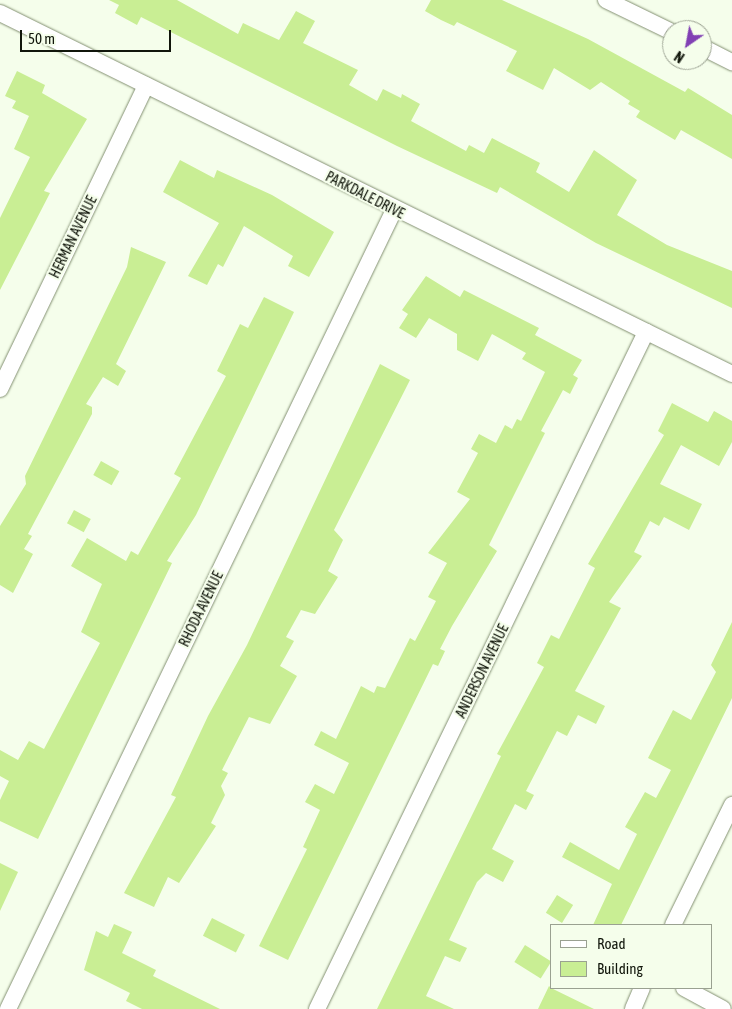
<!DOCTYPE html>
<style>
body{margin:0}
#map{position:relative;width:732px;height:1009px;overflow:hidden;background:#f5feeb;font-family:"Asap Condensed",sans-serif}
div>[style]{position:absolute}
.building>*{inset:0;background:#c9ee94;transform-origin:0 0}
.roads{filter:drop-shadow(0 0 1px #839072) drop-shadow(0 0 1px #839072)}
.minor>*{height:16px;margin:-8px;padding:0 8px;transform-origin:8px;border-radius:8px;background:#fff}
span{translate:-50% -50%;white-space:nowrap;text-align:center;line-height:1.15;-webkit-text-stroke:4.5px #f5feeb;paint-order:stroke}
.street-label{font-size:14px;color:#11160b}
.legend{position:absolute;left:550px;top:924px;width:162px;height:65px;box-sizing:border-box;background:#f5feeb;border:1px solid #9aa191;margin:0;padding:6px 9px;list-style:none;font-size:15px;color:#11160b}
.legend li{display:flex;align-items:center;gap:10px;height:25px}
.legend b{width:25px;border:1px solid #9aa191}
.north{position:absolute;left:662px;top:20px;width:50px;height:50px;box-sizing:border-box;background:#f5feeb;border:1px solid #9aa191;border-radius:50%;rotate:213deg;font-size:14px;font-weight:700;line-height:20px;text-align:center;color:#11160b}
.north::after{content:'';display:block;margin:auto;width:18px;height:22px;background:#8140b4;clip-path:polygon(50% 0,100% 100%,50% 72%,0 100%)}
.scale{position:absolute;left:20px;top:30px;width:151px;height:22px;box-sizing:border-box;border:2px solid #11160b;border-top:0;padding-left:6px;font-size:15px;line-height:18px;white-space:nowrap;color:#11160b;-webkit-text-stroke:4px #f5feeb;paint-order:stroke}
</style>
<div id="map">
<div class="building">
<div style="clip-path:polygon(109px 0,177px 0,238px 34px,243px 23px,279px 40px,296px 11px,315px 21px,303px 43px,358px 70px,349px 85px,377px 101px,383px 89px,401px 98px,402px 94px,420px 104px,411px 121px,466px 151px,469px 145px,484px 153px,492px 138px,540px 163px,536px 172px,569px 192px,594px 150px,637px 180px,617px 215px,667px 245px,732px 271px,732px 308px,596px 243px,500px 187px,497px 193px,397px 146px,141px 17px,137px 25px,115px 13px,119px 5px)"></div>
<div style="clip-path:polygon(431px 0,502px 0,588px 39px,685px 92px,688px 88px,732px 115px,732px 159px,681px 130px,675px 140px,636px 117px,640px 111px,628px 104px,630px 101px,601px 82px,590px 90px,554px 68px,543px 90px,506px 71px,517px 51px,457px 22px,454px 26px,441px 20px,425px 11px)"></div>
<div style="clip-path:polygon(17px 71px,45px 85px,42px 93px,87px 119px,44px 191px,50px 193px,0 290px,0 218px,30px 157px,14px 149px,29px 116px,12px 108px,16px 101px,5px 96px)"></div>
<div style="clip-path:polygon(180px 160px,214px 178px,217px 170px,272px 195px,334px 232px,309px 277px,288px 266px,293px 256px,244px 226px,223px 267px,218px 264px,207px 285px,188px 276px,219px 223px,163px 192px)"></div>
<div style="clip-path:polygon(131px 247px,166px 262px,116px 364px,126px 371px,118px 386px,103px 377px,86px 404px,92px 407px,92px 414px,28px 534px,32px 536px,24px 549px,33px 554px,13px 593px,0 585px,0 526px,26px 484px,25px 476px,127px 267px)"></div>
<div style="clip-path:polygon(426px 276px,460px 297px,464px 290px,539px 328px,535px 335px,582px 360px,573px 375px,578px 378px,570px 394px,563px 390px,541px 431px,545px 433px,489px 545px,497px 551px,452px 626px,440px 649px,445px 651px,438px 666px,433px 664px,288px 960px,259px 946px,307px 849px,303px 847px,320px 810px,305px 802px,315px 784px,334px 794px,349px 763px,314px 745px,321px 731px,336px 739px,361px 686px,374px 693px,377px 686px,385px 688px,410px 638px,415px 641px,436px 601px,428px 597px,447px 563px,428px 553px,470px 499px,457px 492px,478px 453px,471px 449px,479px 434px,496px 443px,505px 425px,512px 429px,517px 419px,521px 421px,545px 372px,522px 359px,526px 353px,492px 334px,478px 361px,457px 350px,457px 334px,429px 318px,416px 338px,399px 328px,408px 314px,402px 310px)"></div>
<div style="clip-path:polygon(264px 297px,294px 312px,196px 515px,167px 561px,172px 563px,38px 839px,0 821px,0 800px,9px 781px,0 776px,0 750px,18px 760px,29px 741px,44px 749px,100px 643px,81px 632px,102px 584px,71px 566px,87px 538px,126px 561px,131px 551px,138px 555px,181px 478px,174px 474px,226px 376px,217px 371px,240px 324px,248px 328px)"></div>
<div style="clip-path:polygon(380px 364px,410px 380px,334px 530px,343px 540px,328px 571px,338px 577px,315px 614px,301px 610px,286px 637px,294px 641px,280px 666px,297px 676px,270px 724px,249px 717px,222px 770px,228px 773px,221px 786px,225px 795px,211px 823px,216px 826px,179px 883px,168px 877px,154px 907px,124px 893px,176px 797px,171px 795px,208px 716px,247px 645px)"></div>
<div style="clip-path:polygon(672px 403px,708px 422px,714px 411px,732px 421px,732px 442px,719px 466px,681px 445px,660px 484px,702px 504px,689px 530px,664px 517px,659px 526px,650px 521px,634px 552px,642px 556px,609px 602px,621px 608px,575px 691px,605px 706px,596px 724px,578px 715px,567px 736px,557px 731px,526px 791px,534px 795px,526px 810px,515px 804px,492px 849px,514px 861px,503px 882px,486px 873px,477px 882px,449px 940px,467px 948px,460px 962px,445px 956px,426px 996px,454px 1009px,377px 1009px,501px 756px,497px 754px,544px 667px,537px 663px,551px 635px,559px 639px,595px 568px,588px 564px,664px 435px,658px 431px)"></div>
<div style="left:101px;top:461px;width:21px;height:16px;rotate:29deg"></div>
<div style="left:74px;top:510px;width:19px;height:15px;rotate:28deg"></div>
<div style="clip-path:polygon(732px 622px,732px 698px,621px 925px,593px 925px,612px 884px,562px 857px,570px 842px,619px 870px,637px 834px,625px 827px,645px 792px,656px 798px,671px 770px,648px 758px,673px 710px,691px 720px,716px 672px,711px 665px)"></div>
<div style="clip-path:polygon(0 863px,18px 872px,0 911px)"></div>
<div style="left:557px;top:895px;width:19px;height:21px;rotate:32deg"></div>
<div style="left:212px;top:918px;width:37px;height:20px;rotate:27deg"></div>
<div style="clip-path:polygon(114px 924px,132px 932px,122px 953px,156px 970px,153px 976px,220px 1009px,142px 1009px,126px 1001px,130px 993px,84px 970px,96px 931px,108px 937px)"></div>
<div style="left:525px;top:945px;width:31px;height:20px;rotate:32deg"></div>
<div style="clip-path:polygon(549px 986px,551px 988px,594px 1009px,538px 1009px)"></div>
</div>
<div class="roads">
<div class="minor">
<div style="left:606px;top:0;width:73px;rotate:25.9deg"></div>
<div style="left:0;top:13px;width:816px;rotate:26.25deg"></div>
<div style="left:702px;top:47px;width:34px;rotate:27deg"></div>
<div style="left:0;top:389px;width:337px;rotate:-64.3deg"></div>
<div style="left:673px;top:925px;width:134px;rotate:-63.8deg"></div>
<div style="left:684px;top:988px;width:44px;rotate:28.3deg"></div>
<div style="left:8px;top:1009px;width:887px;rotate:-64.21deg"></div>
<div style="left:317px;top:1009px;width:753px;rotate:-64.08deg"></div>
<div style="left:633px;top:1009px;width:23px;rotate:-67deg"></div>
</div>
</div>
<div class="street-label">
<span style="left:365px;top:195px;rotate:27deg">PARKDALE DRIVE</span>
<span style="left:73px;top:237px;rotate:-64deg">HERMAN AVENUE</span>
<span style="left:201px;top:609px;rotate:-64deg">RHODA AVENUE</span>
<span style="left:482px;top:671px;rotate:-64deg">ANDERSON AVENUE</span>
</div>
<ul class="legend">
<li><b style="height:6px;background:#fff"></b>Road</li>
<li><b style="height:14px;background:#c9ee94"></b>Building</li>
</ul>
<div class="north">N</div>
<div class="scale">50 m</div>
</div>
